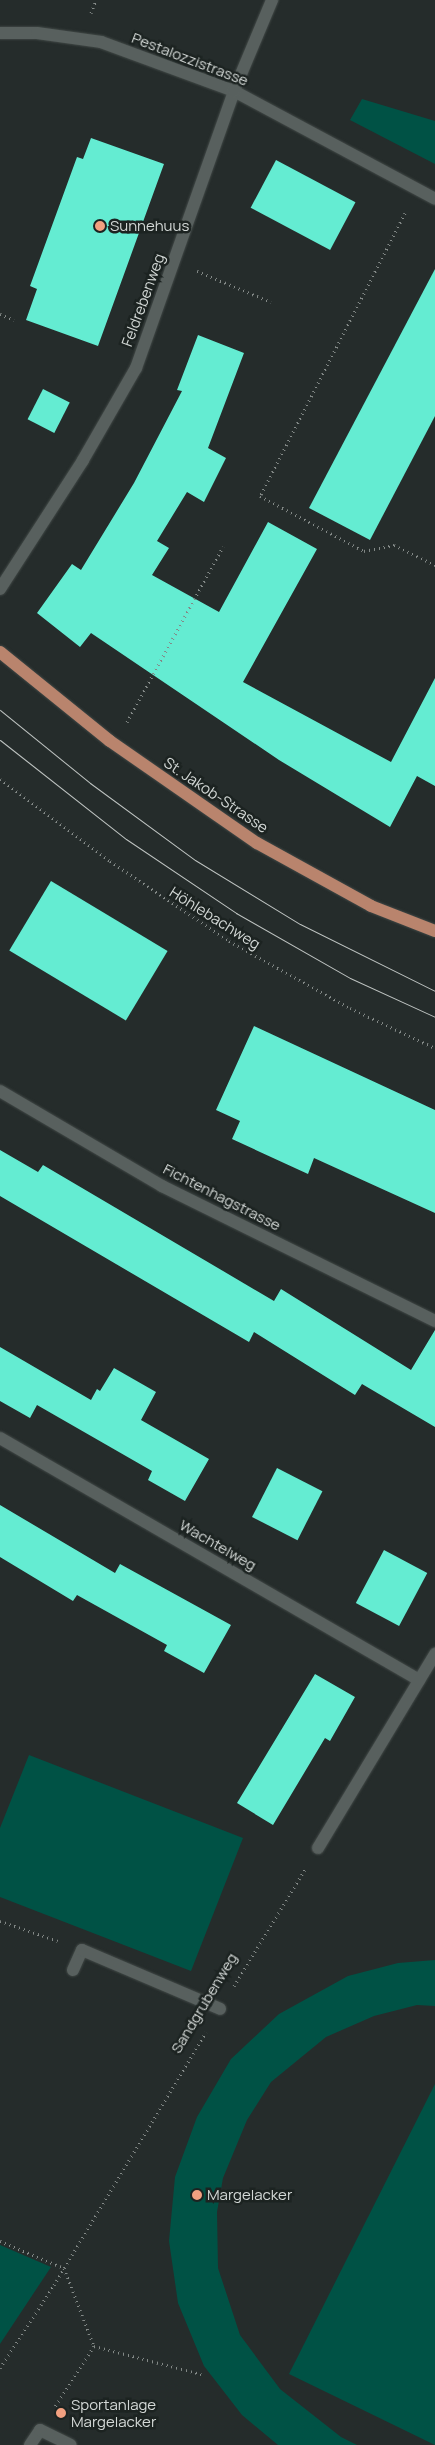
<!DOCTYPE html>
<meta charset="utf-8">
<style>
body{margin:0}
#map{position:relative;width:435px;height:2445px;overflow:hidden;background:#252c2b;font-family:Manrope,sans-serif}
div>[style]{position:absolute}
.green>*{inset:0;background:#005245}
.building>*{inset:0;background:#64ecd2;transform-origin:0 0}
.path>*{height:3px;margin-top:-1.5px;transform-origin:0;background:repeating-linear-gradient(90deg,#838987 0 1px,transparent 0 5px)}
.roads{filter:drop-shadow(0 0 1px #414846) drop-shadow(0 0 1px #414846)}
.lane>*{height:12px;margin:-6px;padding:0 6px;transform-origin:6px;border-radius:6px;background:#58605e}
.street>*{height:12px;margin:-6px;padding:0 6px;transform-origin:6px;border-radius:6px;background:#58605e}
.primary>*{height:12px;margin:-6px;padding:0 6px;transform-origin:6px;border-radius:6px;background:#b9846d}
.tram>*{height:1px;margin:-0.5px;padding:0 0.5px;transform-origin:0.5px;border-radius:0.5px;background:#bec3c1}
.dots>*{width:14px;height:14px;translate:-50% -50%;box-sizing:border-box;border:2px solid #1c2321;border-radius:50%}
span{translate:-50% -50%;white-space:nowrap;text-align:center;line-height:1.15;-webkit-text-stroke:5px #1c2321;paint-order:stroke}
.street-label{font-size:15px;color:#d3d8d6}
.poi-label{font-size:15px;color:#d3d8d6}
.left{translate:0 -50%;text-align:left}
</style>
<div id="map">
<div class="green">
<div style="clip-path:polygon(362px 99px,435px 121px,435px 164px,350px 120px)"></div>
<div style="clip-path:polygon(29px 1755px,243px 1838px,191px 1971px,0 1897px,0 1828px)"></div>
<div style="clip-path:polygon(435px 1960px,435px 2006px,417px 2005px,374px 2016px,326px 2037px,271px 2082px,247px 2120px,223px 2178px,217px 2212px,218px 2268px,240px 2335px,280px 2389px,341px 2437px,357px 2445px,278px 2445px,242px 2415px,204px 2366px,178px 2303px,169px 2241px,175px 2177px,197px 2117px,231px 2059px,279px 2014px,348px 1976px,398px 1963px)"></div>
<div style="clip-path:polygon(435px 2084px,435px 2445px,289px 2374px)"></div>
<div style="clip-path:polygon(0 2245px,51px 2267px,0 2344px)"></div>
</div>
<div class="building">
<div style="clip-path:polygon(91px 138px,164px 164px,98px 346px,26px 320px,37px 289px,30px 286px,77px 157px,83px 159px)"></div>
<div style="left:276px;top:160px;width:90px;height:54px;rotate:28deg"></div>
<div style="clip-path:polygon(435px 269px,435px 416px,370px 540px,309px 508px)"></div>
<div style="clip-path:polygon(198px 335px,244px 353px,208px 448px,226px 458px,204px 502px,187px 492px,157px 541px,169px 548px,152px 575px,219px 612px,268px 522px,317px 549px,243px 682px,391px 762px,435px 678px,435px 786px,417px 776px,390px 827px,279px 760px,91px 633px,80px 647px,37px 613px,72px 564px,81px 570px,134px 483px,182px 391px,177px 390px)"></div>
<div style="left:43px;top:389px;width:30px;height:34px;rotate:27deg"></div>
<div style="left:51px;top:881px;width:136px;height:81px;rotate:31deg"></div>
<div style="clip-path:polygon(254px 1026px,435px 1110px,435px 1213px,314px 1158px,308px 1174px,232px 1139px,240px 1121px,216px 1110px)"></div>
<div style="clip-path:polygon(0 1150px,38px 1172px,43px 1165px,274px 1301px,281px 1289px,411px 1370px,435px 1330px,435px 1427px,362px 1384px,355px 1395px,254px 1332px,249px 1342px,0 1196px)"></div>
<div style="clip-path:polygon(0 1347px,91px 1400px,97px 1389px,100px 1391px,114px 1368px,156px 1392px,141px 1420px,209px 1459px,185px 1501px,148px 1480px,152px 1471px,37px 1405px,30px 1418px,0 1401px)"></div>
<div style="left:277px;top:1468px;width:51px;height:55px;rotate:27deg"></div>
<div style="clip-path:polygon(0 1505px,115px 1573px,120px 1564px,231px 1625px,204px 1673px,164px 1651px,167px 1645px,77px 1595px,73px 1601px,0 1557px)"></div>
<div style="left:384px;top:1550px;width:49px;height:60px;rotate:28deg"></div>
<div style="clip-path:polygon(315px 1674px,355px 1697px,330px 1741px,325px 1738px,273px 1825px,237px 1803px)"></div>
</div>
<div class="path">
<div style="left:91px;top:13px;width:14px;rotate:-69deg"></div>
<div style="left:405px;top:213px;width:318px;rotate:117.1deg"></div>
<div style="left:260px;top:496px;width:118px;rotate:27.9deg"></div>
<div style="left:364px;top:551px;width:31px;rotate:-11deg"></div>
<div style="left:394px;top:545px;width:46px;rotate:26deg"></div>
<div style="left:197px;top:271px;width:80px;rotate:22.7deg"></div>
<div style="left:0;top:314px;width:15px;rotate:23deg"></div>
<div style="left:127px;top:722px;width:200px;rotate:-61.3deg"></div>
<div style="left:0;top:779px;width:137px;rotate:36.7deg"></div>
<div style="left:110px;top:861px;width:143px;rotate:33.9deg"></div>
<div style="left:229px;top:941px;width:138px;rotate:29deg"></div>
<div style="left:350px;top:1008px;width:94px;rotate:25.2deg"></div>
<div style="left:0;top:1921px;width:61px;rotate:19deg"></div>
<div style="left:234px;top:1986px;width:137px;rotate:-58.7deg"></div>
<div style="left:0;top:2241px;width:69px;rotate:22.9deg"></div>
<div style="left:64px;top:2268px;width:84px;rotate:69deg"></div>
<div style="left:94px;top:2346px;width:74px;rotate:122.8deg"></div>
<div style="left:94px;top:2346px;width:111px;rotate:14.7deg"></div>
<div style="left:0;top:2368px;width:99px;rotate:-57deg"></div>
<div style="left:54px;top:2285px;width:295px;rotate:-59deg"></div>
</div>
<div class="roads">
<div class="lane">
<div style="left:73px;top:1970px;width:22px;rotate:-66deg"></div>
<div style="left:82px;top:1950px;width:150px;rotate:23.1deg"></div>
<div style="left:30px;top:2445px;width:18px;rotate:-56deg"></div>
<div style="left:40px;top:2430px;width:34px;rotate:26deg"></div>
</div>
<div class="street">
<div style="left:0;top:33px;width:37px"></div>
<div style="left:37px;top:33px;width:65px;rotate:8deg"></div>
<div style="left:101px;top:42px;width:142px;rotate:20.2deg"></div>
<div style="left:234px;top:91px;width:228px;rotate:28.2deg"></div>
<div style="left:0;top:589px;width:153px;rotate:-57.2deg"></div>
<div style="left:83px;top:460px;width:106px;rotate:-60.1deg"></div>
<div style="left:136px;top:368px;width:294px;rotate:-70.5deg"></div>
<div style="left:234px;top:91px;width:99px;rotate:-67.3deg"></div>
<div style="left:0;top:1091px;width:188px;rotate:30.4deg"></div>
<div style="left:162px;top:1186px;width:305px;rotate:26.3deg"></div>
<div style="left:0;top:1438px;width:484px;rotate:30deg"></div>
<div style="left:318px;top:1848px;width:227px;rotate:-58.9deg"></div>
</div>
<div class="primary">
<div style="left:0;top:652px;width:141px;rotate:39deg"></div>
<div style="left:110px;top:741px;width:179px;rotate:34.8deg"></div>
<div style="left:257px;top:843px;width:130px;rotate:28.9deg"></div>
<div style="left:371px;top:906px;width:69px;rotate:21.3deg"></div>
</div>
</div>
<div class="tram">
<div style="left:0;top:710px;width:116px;rotate:39deg"></div>
<div style="left:90px;top:783px;width:130px;rotate:36.3deg"></div>
<div style="left:195px;top:860px;width:123px;rotate:31.4deg"></div>
<div style="left:300px;top:924px;width:151px;rotate:26.4deg"></div>
<div style="left:0;top:740px;width:160px;rotate:38.2deg"></div>
<div style="left:126px;top:839px;width:133px;rotate:33.9deg"></div>
<div style="left:236px;top:913px;width:131px;rotate:29.7deg"></div>
<div style="left:350px;top:978px;width:94px;rotate:24.6deg"></div>
</div>
<div class="dots">
<div style="left:100px;top:226px;background:#f2a080"></div>
<div style="left:197px;top:2195px;background:#f2a080"></div>
<div style="left:61px;top:2413px;background:#f2a080"></div>
</div>
<div class="street-label">
<span style="left:190px;top:59px;rotate:21deg">Pestalozzistrasse</span>
<span style="left:143px;top:300px;rotate:-70deg">Feldrebenweg</span>
<span style="left:216px;top:795px;rotate:34deg">St. Jakob-Strasse</span>
<span style="left:215px;top:918px;rotate:32deg">Höhlebachweg</span>
<span style="left:222px;top:1197px;rotate:27deg">Fichtenhagstrasse</span>
<span style="left:218px;top:1545px;rotate:30deg">Wachtelweg</span>
<span style="left:204px;top:2003px;rotate:-59deg">Sandgrubenweg</span>
</div>
<div class="poi-label">
<span class="left" style="left:110px;top:226px">Sunnehuus</span>
<span class="left" style="left:207px;top:2195px">Margelacker</span>
<span class="left" style="left:71px;top:2413px">Sportanlage<br>Margelacker</span>
</div>
</div>
